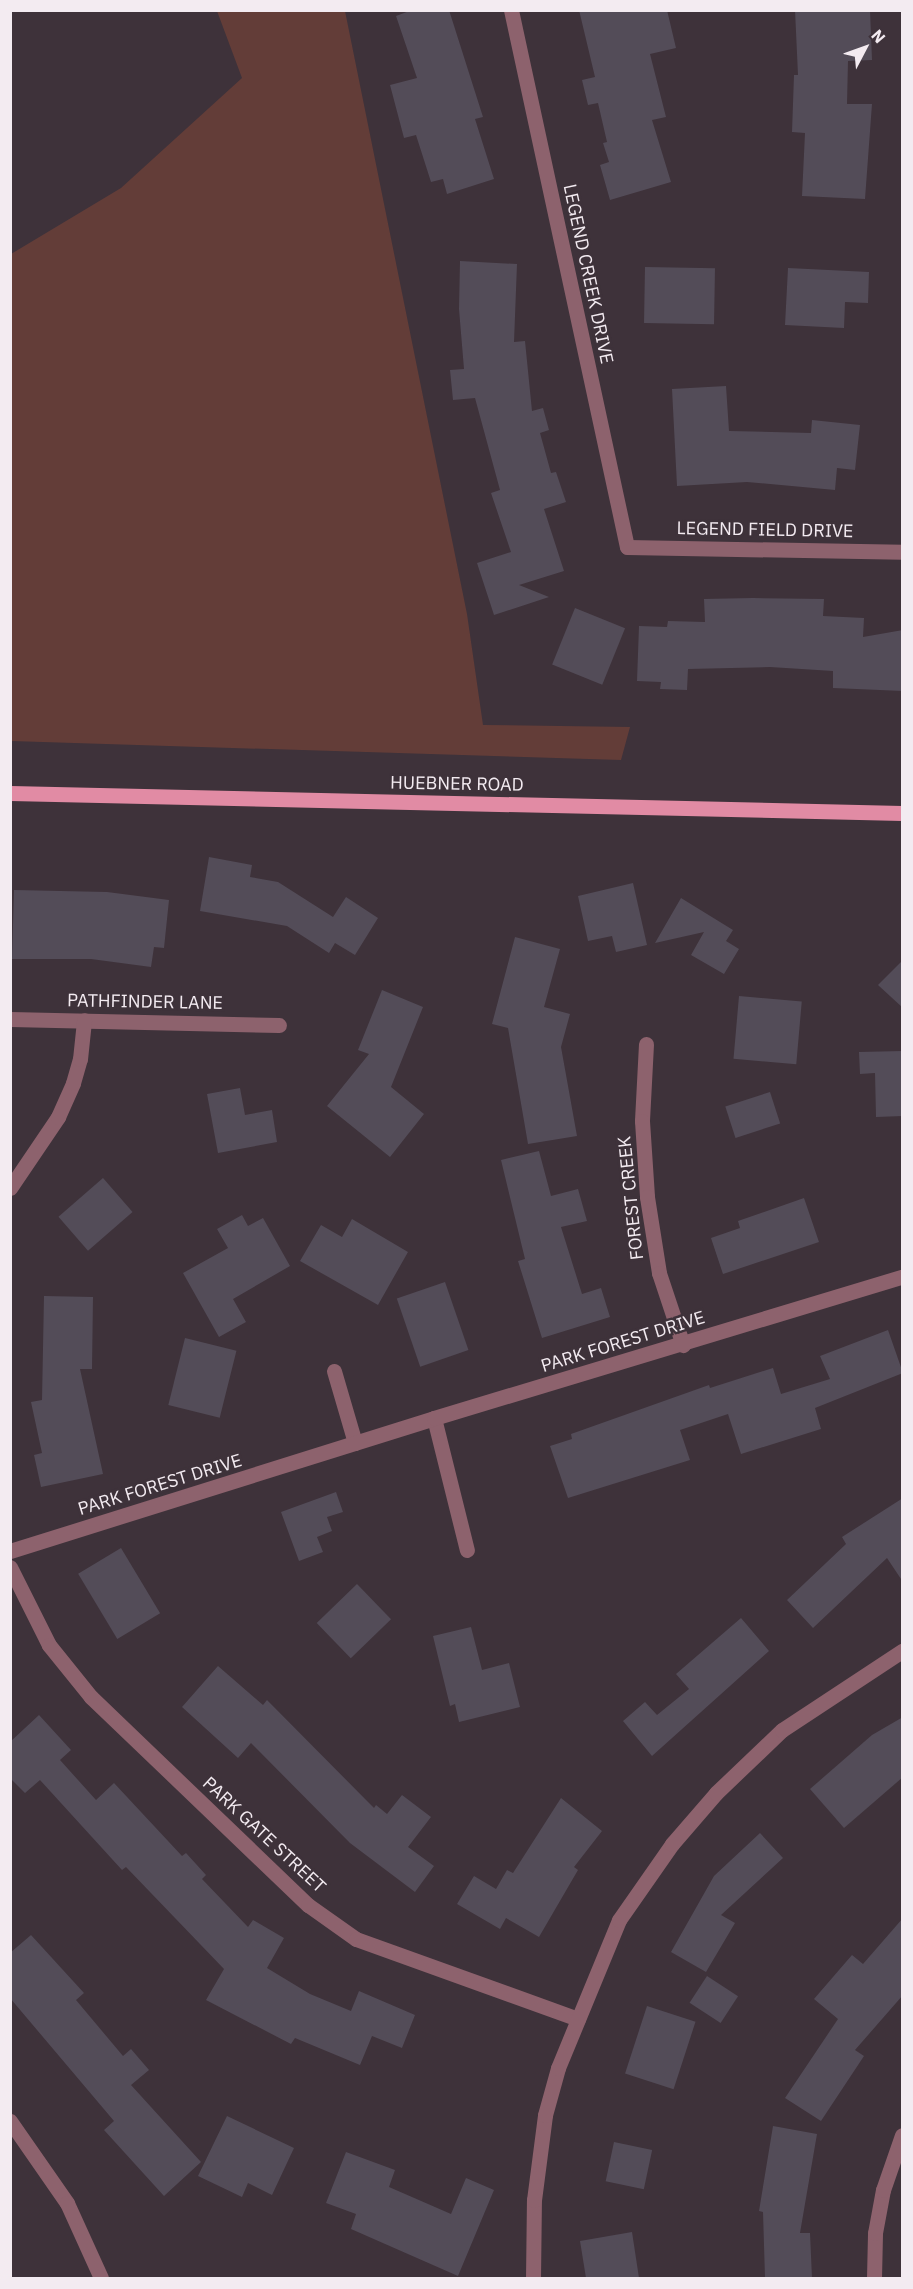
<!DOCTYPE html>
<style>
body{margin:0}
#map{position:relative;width:913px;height:2289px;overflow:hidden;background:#3e323a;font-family:"IBM Plex Sans",sans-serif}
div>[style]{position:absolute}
.green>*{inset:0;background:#633d38}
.building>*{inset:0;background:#534c58;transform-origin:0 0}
.street>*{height:15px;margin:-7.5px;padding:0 7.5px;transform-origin:7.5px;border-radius:7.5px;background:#8d626d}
.primary>*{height:15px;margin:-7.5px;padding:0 7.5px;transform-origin:7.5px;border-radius:7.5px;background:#e18ba4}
span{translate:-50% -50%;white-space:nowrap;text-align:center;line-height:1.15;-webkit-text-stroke:5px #3e323a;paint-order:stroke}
.street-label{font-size:18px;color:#f3ebf1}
.frame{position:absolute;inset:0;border:12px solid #f3ebf1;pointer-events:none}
.north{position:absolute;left:835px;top:18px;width:60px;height:60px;-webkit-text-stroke:4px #3e323a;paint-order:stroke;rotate:49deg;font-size:16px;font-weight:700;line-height:24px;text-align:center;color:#f3ebf1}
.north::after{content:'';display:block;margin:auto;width:21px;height:27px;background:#f3ebf1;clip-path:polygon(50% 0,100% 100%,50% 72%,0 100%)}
</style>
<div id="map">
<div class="green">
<div style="clip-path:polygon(217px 11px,345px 11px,467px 614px,483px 725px,630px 727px,621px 760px,11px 741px,11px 254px,121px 188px,242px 78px)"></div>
</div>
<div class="building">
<div style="clip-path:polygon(412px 10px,449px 10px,483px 117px,475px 119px,494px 179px,447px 194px,443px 179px,431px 182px,416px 135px,404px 138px,390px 85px,417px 78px,396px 16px)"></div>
<div style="clip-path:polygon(579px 10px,667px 10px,676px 48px,650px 54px,666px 117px,652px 120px,671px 182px,610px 200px,600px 165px,609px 162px,603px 143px,607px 142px,598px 103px,588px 105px,582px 80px,595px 77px)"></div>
<div style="clip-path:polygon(795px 10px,870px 10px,872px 60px,848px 61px,847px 104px,872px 104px,865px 199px,802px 196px,805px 133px,792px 132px,794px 75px,798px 75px)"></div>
<div style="clip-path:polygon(460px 261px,517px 264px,514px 342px,525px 341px,532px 411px,543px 408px,549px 430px,540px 433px,551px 473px,556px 472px,566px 502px,544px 509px,564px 571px,519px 585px,549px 597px,494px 615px,477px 563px,511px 552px,491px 493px,500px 490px,475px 398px,453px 400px,450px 370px,464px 369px,459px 309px)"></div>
<div style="left:645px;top:267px;width:70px;height:56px;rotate:1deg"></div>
<div style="clip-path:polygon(788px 268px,869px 272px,868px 303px,845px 302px,844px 328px,785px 325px)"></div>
<div style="clip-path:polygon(726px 386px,729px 431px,811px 433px,812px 420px,860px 425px,855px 470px,837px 468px,835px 490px,747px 482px,677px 486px,672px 389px)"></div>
<div style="clip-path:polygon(753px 598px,824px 599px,823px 616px,864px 618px,863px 637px,903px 630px,903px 691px,833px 688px,833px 671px,770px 667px,688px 669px,687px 690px,660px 689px,661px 682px,637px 681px,639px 626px,667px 627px,668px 621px,705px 622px,704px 599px)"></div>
<div style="left:575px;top:608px;width:54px;height:61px;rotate:22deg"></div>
<div style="clip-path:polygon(209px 857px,252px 865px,250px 877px,278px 882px,333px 917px,346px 897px,378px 918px,355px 955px,335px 943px,329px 953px,287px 926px,200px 911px)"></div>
<div style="clip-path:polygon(633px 883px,647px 945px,616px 952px,612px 936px,588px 941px,578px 896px)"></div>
<div style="clip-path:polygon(14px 890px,107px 892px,169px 900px,164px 948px,154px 947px,151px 967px,91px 959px,12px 959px)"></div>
<div style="clip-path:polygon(681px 898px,733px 930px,726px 941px,739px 949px,724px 974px,691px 955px,704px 932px,655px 943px)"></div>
<div style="clip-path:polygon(515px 937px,560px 949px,544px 1007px,570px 1014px,561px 1047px,577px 1136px,528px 1144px,508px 1028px,492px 1024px)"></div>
<div style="clip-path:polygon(903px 960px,903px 1008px,878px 985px)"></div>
<div style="clip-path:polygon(382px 990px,423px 1007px,391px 1087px,424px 1114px,390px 1157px,327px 1106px,369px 1054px,358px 1050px)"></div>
<div style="left:739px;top:996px;width:63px;height:63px;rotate:5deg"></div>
<div style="clip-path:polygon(903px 1051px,903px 1116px,876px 1117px,875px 1073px,860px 1074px,859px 1052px)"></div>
<div style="clip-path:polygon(240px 1088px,245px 1115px,272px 1110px,277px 1142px,218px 1153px,207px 1094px)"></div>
<div style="left:770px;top:1092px;width:33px;height:47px;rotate:72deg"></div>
<div style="clip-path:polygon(539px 1151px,551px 1196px,578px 1189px,587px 1221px,561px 1227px,582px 1294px,601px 1288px,610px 1317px,542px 1338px,518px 1261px,525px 1259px,501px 1160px)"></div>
<div style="left:103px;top:1178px;width:45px;height:59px;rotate:49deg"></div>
<div style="clip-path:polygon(804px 1198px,819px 1242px,723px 1274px,711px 1238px,740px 1228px,738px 1221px)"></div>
<div style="clip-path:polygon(242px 1215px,248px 1226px,263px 1218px,290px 1266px,233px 1299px,246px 1322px,219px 1337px,183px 1273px,228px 1248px,217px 1229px)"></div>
<div style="clip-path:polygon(352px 1219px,408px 1252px,378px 1305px,300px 1261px,321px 1225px,342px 1237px)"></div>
<div style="left:445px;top:1282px;width:72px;height:51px;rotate:71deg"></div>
<div style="clip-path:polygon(44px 1296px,93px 1297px,92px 1369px,80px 1369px,103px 1474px,41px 1487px,34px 1455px,42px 1453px,31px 1402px,42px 1400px)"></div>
<div style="clip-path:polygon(888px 1330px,903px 1373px,815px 1408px,821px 1429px,741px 1454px,728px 1414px,680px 1430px,690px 1460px,568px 1498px,550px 1446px,572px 1439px,571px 1434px,709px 1385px,710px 1388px,773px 1368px,781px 1394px,830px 1379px,820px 1356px)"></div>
<div style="left:185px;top:1338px;width:53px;height:69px;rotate:14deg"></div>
<div style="clip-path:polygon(336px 1492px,343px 1512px,327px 1517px,332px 1531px,317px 1537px,323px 1552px,299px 1561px,281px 1512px)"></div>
<div style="clip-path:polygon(903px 1498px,903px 1582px,887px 1558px,813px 1628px,787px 1600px,846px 1544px,842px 1537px)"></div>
<div style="left:121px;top:1548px;width:76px;height:50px;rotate:59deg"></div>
<div style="left:357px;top:1584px;width:49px;height:56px;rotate:46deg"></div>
<div style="clip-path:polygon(741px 1618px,769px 1651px,652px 1756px,623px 1721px,645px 1702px,657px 1715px,689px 1689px,676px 1674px)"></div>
<div style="clip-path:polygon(471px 1627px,482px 1670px,509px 1663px,520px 1707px,459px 1722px,455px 1704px,450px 1706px,433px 1636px)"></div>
<div style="clip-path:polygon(218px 1666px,263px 1705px,267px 1700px,374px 1808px,376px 1805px,387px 1814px,402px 1795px,431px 1817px,408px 1847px,434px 1866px,415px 1892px,350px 1843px,251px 1743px,238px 1758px,182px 1707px)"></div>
<div style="clip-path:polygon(39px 1715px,71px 1750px,60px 1760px,96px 1800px,114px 1783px,182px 1856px,186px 1853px,206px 1875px,202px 1879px,248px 1927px,253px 1920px,284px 1938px,267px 1968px,310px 1994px,351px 2011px,359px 1991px,415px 2015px,402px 2048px,372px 2036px,360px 2065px,295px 2038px,291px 2044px,206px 2000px,224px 1969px,126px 1867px,122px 1870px,40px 1780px,25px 1793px,10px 1778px,10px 1742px)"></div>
<div style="clip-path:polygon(903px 1717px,903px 1777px,844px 1828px,810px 1789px,872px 1735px)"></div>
<div style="clip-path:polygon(561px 1798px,602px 1831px,574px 1867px,578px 1870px,539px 1937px,506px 1918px,500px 1929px,457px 1904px,474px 1876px,496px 1889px,507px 1870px,513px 1873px)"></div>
<div style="clip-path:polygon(760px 1833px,783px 1858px,721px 1915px,735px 1923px,706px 1972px,671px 1952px,714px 1876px)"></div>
<div style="clip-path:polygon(903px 1918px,903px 1995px,855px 2050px,864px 2056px,821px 2121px,785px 2098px,838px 2019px,814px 1999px,852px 1955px,863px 1964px)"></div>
<div style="clip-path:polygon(31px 1935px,84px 1993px,76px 2000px,123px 2056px,131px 2049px,149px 2070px,131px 2085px,201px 2162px,164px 2196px,104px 2130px,114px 2121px,10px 1998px,10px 1953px)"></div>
<div style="left:707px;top:1976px;width:37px;height:32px;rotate:33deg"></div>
<div style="left:647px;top:2006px;width:51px;height:71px;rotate:18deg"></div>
<div style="clip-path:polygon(227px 2116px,294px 2148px,272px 2195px,248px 2183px,242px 2197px,198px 2176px)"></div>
<div style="clip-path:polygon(773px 2126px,817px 2134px,800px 2233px,810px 2233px,812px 2278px,765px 2278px,763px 2212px,759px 2211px)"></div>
<div style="left:614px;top:2142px;width:39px;height:40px;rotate:12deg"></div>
<div style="clip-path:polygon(346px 2152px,395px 2170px,389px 2187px,451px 2214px,466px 2178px,494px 2190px,458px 2276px,351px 2229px,356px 2214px,326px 2203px)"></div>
<div style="clip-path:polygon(632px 2232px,639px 2278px,586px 2278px,580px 2241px)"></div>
</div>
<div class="street">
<div style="left:511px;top:10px;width:549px;rotate:77.81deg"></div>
<div style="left:627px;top:547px;width:275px;rotate:1deg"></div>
<div style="left:10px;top:1019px;width:269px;rotate:1.3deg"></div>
<div style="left:646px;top:1044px;width:77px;rotate:93deg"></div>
<div style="left:642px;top:1121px;width:76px;rotate:86.2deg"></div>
<div style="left:647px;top:1197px;width:77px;rotate:81deg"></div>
<div style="left:659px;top:1273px;width:76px;rotate:71.6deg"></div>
<div style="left:10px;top:1188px;width:86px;rotate:-55.9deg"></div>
<div style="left:58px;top:1117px;width:37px;rotate:-66deg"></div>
<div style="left:73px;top:1083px;width:25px;rotate:-74deg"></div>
<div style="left:80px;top:1059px;width:39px;rotate:-84deg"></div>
<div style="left:334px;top:1371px;width:75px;rotate:73.7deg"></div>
<div style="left:434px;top:1418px;width:136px;rotate:76deg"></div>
<div style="left:10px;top:1551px;width:444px;rotate:-17.4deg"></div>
<div style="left:434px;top:1418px;width:489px;rotate:-16.8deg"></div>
<div style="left:10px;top:1567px;width:87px;rotate:63.4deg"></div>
<div style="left:49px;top:1645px;width:67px;rotate:51.1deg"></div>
<div style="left:91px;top:1697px;width:301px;rotate:43.8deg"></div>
<div style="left:308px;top:1905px;width:59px;rotate:35.3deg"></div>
<div style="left:356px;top:1939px;width:236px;rotate:19.8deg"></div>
<div style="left:10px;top:2121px;width:100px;rotate:55.2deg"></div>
<div style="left:67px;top:2203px;width:82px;rotate:65.6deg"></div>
<div style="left:533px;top:2278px;width:78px;rotate:-89.3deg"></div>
<div style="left:534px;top:2200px;width:86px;rotate:-82.6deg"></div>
<div style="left:545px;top:2115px;width:49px;rotate:-74.5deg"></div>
<div style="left:558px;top:2068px;width:160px;rotate:-67.6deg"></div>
<div style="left:619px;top:1920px;width:93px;rotate:-55.1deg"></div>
<div style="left:672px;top:1844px;width:67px;rotate:-49.2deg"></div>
<div style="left:716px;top:1793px;width:91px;rotate:-43.7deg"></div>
<div style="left:782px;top:1730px;width:144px;rotate:-33.4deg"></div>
<div style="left:874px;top:2278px;width:45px;rotate:-88.7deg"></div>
<div style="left:875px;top:2233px;width:44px;rotate:-79.5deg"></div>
<div style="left:883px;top:2190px;width:58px;rotate:-70.9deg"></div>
</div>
<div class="primary">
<div style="left:10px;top:793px;width:892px;rotate:1.28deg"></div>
</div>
<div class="street-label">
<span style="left:588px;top:274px;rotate:78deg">LEGEND CREEK DRIVE</span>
<span style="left:765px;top:530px;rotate:1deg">LEGEND FIELD DRIVE</span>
<span style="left:457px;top:784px;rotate:1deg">HUEBNER ROAD</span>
<span style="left:145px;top:1002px;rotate:1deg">PATHFINDER LANE</span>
<span style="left:631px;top:1198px;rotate:-96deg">FOREST CREEK</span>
<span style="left:623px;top:1342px;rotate:-17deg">PARK FOREST DRIVE</span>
<span style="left:160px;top:1485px;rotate:-17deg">PARK FOREST DRIVE</span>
<span style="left:264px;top:1835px;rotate:43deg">PARK GATE STREET</span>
</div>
<div class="frame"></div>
<div class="north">N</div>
</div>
